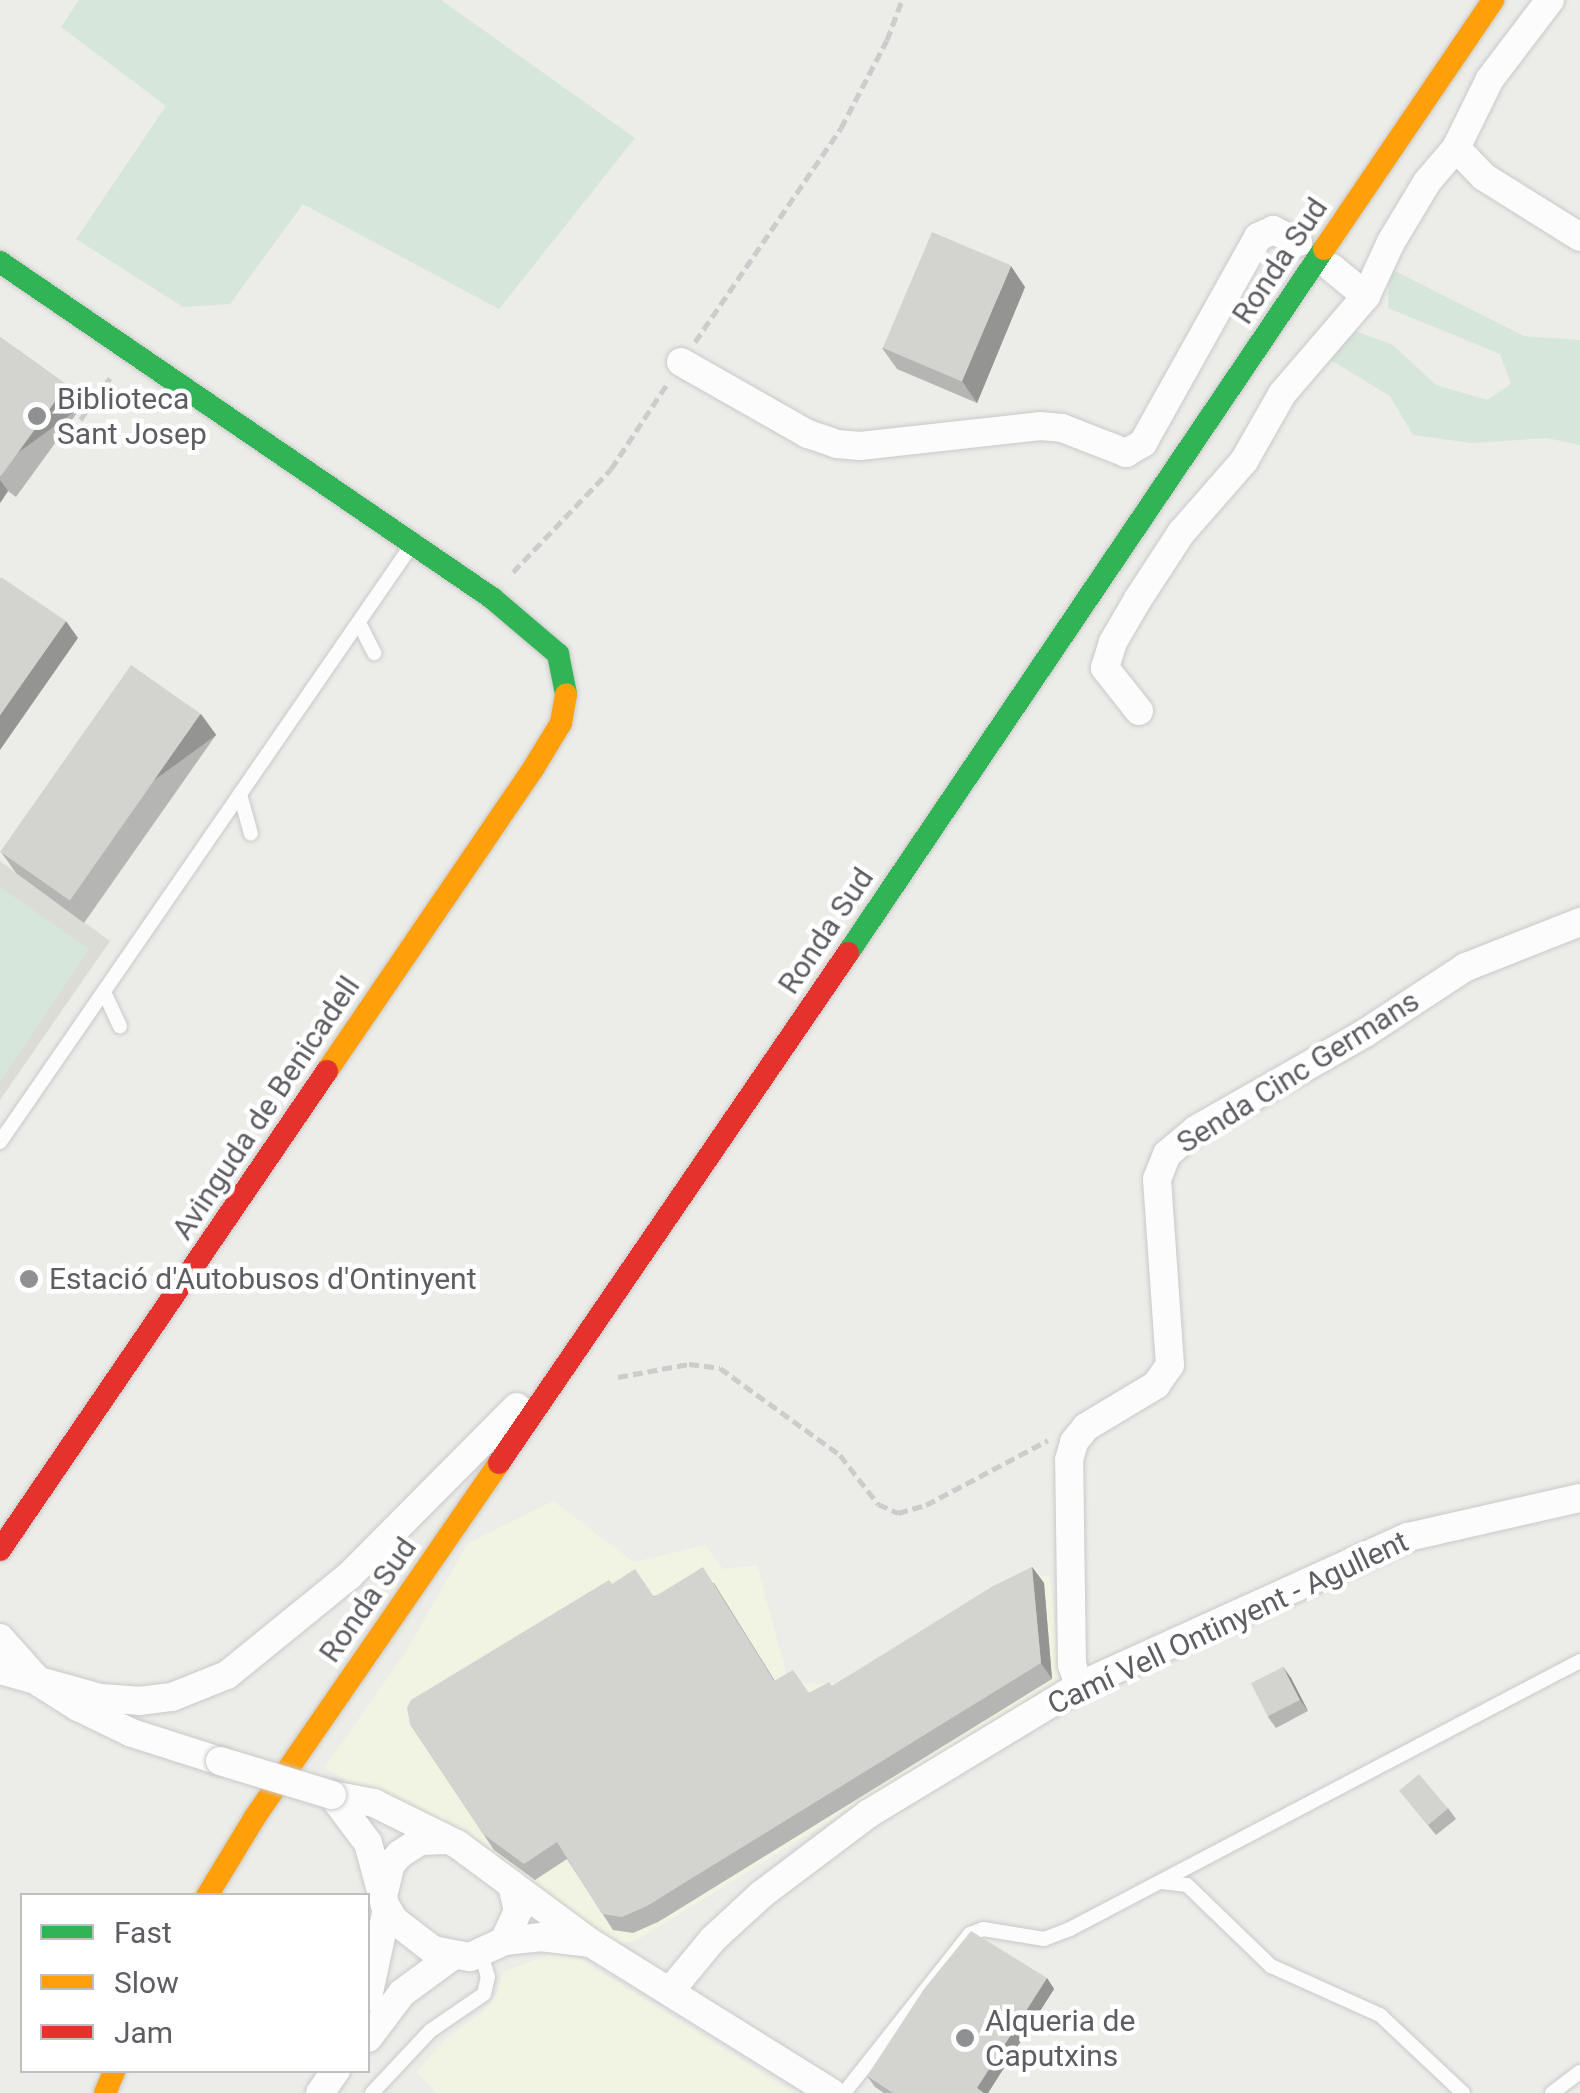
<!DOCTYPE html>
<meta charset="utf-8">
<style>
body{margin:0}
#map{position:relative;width:1580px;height:2093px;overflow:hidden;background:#ecece8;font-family:Roboto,sans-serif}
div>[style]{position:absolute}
.commercial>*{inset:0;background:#f2f4e3}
.education>*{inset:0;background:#dcdcd6}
.green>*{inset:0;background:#d7e6da}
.path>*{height:5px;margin-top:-2.5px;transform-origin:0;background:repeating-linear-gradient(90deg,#cacdcc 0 10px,transparent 0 15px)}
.roads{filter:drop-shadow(0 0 2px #c9c9ca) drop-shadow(0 0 2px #c9c9ca)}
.lane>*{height:14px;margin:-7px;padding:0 7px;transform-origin:7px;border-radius:7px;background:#fcfcfc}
.street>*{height:28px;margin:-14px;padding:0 14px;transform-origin:14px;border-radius:14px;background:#fcfcfc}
.fast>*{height:22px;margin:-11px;padding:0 11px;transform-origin:11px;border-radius:11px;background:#30b455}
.slow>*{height:22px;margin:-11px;padding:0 11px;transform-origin:11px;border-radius:11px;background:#ff9f0a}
.jam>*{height:22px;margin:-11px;padding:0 11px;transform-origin:11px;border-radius:11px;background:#e5322d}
.bridges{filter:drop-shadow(0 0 2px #c9c9ca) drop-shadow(0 0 2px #c9c9ca)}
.street-bridge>*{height:28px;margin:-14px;padding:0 14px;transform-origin:14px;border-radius:14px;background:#fcfcfc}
.wall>*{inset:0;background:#b5b5b3}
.shaded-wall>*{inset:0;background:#949492;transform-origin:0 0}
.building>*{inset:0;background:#d3d3d0;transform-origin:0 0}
.dots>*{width:28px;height:28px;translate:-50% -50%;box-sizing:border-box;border:5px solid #fff;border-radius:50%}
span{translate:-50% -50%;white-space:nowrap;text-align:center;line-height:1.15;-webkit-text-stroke:9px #fff;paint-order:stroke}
.street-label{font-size:30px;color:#5d5e64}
.poi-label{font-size:30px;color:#5d5e64}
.left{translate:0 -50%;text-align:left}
.legend{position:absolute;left:20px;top:1893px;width:350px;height:180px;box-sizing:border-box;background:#fff;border:2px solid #bebfc1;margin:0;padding:12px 18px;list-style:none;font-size:30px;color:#5d5e64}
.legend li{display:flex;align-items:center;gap:20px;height:50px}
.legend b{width:50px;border:2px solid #bebfc1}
</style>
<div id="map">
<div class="commercial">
<div style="clip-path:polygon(553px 1501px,634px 1562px,705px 1545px,723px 1569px,757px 1565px,789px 1683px,862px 1684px,1040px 1576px,1050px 1576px,1060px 1679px,637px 1940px,617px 1944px,514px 1874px,497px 1856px,324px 1768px,405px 1653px,468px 1543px)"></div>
<div style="clip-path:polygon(550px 1954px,577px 1957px,794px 2093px,437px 2093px,416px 2072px,444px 2041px,482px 2012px,497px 1993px,503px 1972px)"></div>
</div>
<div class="education">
<div style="clip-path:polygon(0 861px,110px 941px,0 1100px)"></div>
</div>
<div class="green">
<div style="clip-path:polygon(79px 0,441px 0,635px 138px,499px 309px,303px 204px,230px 304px,183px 307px,76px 239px,166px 106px,61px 27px)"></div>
<div style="clip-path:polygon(1389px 268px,1524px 336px,1580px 340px,1580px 445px,1547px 438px,1472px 443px,1413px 435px,1390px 396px,1329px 359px,1353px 330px,1393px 345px,1436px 385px,1487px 400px,1511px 384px,1500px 354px,1388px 308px)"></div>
<div style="clip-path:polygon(0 887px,89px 949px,0 1082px)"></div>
</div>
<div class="path">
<div style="left:695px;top:342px;width:259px;rotate:-55.7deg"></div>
<div style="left:841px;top:128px;width:99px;rotate:-62.4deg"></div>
<div style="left:887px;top:40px;width:43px;rotate:-69.4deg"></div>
<div style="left:63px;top:444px;width:81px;rotate:-54.5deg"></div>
<div style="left:513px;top:572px;width:142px;rotate:-46.4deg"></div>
<div style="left:611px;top:469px;width:102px;rotate:-56.6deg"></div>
<div style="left:618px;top:1377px;width:72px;rotate:-10.4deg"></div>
<div style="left:689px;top:1364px;width:31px;rotate:7deg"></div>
<div style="left:720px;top:1368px;width:148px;rotate:35.9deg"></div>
<div style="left:840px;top:1455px;width:62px;rotate:52.2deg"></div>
<div style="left:878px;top:1504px;width:22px;rotate:24deg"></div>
<div style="left:898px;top:1513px;width:29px;rotate:-16deg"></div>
<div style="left:926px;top:1505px;width:138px;rotate:-28deg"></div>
</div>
<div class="roads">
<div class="lane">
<div style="left:359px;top:623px;width:34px;rotate:63deg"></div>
<div style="left:240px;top:794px;width:41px;rotate:74.6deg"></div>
<div style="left:104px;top:992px;width:38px;rotate:65deg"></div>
<div style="left:0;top:1142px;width:724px;rotate:-55.41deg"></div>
<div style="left:1162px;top:1882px;width:25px;rotate:7deg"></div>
<div style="left:1187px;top:1885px;width:117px;rotate:44deg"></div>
<div style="left:1271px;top:1966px;width:120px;rotate:24.2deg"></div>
<div style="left:1380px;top:2015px;width:114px;rotate:43.2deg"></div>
<div style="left:372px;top:2093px;width:85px;rotate:-46.9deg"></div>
<div style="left:430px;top:2031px;width:65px;rotate:-34.4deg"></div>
<div style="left:484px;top:1994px;width:17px;rotate:-77deg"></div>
<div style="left:488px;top:1977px;width:24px;rotate:-107deg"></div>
<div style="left:844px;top:2093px;width:203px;rotate:-51.6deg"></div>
<div style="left:970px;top:1934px;width:14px;rotate:-21deg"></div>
<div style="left:983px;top:1929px;width:62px;rotate:9.3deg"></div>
<div style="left:1044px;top:1939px;width:28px;rotate:-21deg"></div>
<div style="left:1070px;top:1929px;width:576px;rotate:-27.72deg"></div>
<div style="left:1552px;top:2093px;width:35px;rotate:-37deg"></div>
</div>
<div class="street">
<div style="left:1456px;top:148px;width:40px;rotate:46deg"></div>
<div style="left:1484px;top:177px;width:113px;rotate:32deg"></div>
<div style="left:1332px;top:268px;width:44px;rotate:39.5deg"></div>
<div style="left:681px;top:362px;width:146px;rotate:29.6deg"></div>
<div style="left:808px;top:434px;width:31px;rotate:19deg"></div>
<div style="left:837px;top:444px;width:23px;rotate:5deg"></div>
<div style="left:860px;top:446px;width:181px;rotate:-6.3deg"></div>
<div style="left:1040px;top:426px;width:22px;rotate:5deg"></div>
<div style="left:1062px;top:428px;width:69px;rotate:21.3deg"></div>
<div style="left:1126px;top:453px;width:20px;rotate:-30deg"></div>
<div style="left:1143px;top:443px;width:236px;rotate:-60.8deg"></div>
<div style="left:1258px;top:237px;width:17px;rotate:-25deg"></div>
<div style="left:1273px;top:230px;width:28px;rotate:26deg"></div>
<div style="left:1139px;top:711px;width:55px;rotate:-128.3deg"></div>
<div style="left:1105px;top:668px;width:27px;rotate:-73deg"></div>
<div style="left:1113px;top:642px;width:50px;rotate:-59.8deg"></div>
<div style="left:1138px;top:599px;width:79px;rotate:-56.9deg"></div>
<div style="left:1181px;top:533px;width:96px;rotate:-48.8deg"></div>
<div style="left:1244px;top:461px;width:77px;rotate:-60.4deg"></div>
<div style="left:1282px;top:394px;width:129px;rotate:-49.4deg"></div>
<div style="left:1366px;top:296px;width:60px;rotate:-65.2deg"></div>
<div style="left:1391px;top:242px;width:70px;rotate:-59deg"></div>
<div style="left:1427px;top:182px;width:45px;rotate:-49.5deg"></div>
<div style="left:1456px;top:148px;width:77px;rotate:-63.8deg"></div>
<div style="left:1490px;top:79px;width:99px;rotate:-52.8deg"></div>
<div style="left:0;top:1638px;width:60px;rotate:48.4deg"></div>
<div style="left:40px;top:1683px;width:45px;rotate:32.3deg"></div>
<div style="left:78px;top:1707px;width:60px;rotate:25.7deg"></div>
<div style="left:132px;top:1733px;width:92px;rotate:17.7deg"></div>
<div style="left:0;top:1670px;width:104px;rotate:15.6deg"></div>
<div style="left:100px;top:1698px;width:39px;rotate:4deg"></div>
<div style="left:139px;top:1701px;width:33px;rotate:-7deg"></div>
<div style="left:172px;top:1697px;width:59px;rotate:-21.8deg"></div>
<div style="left:227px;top:1675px;width:157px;rotate:-39.1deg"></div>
<div style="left:349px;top:1576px;width:238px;rotate:-45.2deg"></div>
<div style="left:1079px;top:1686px;width:22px;rotate:-108deg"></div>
<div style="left:1072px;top:1665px;width:205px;rotate:-90.8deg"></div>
<div style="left:1069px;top:1460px;width:19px;rotate:-74deg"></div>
<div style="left:1074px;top:1442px;width:19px;rotate:-51deg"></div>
<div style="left:1086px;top:1427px;width:82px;rotate:-31deg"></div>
<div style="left:1156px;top:1385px;width:24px;rotate:-55deg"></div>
<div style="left:1170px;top:1365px;width:186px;rotate:-94deg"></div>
<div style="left:1157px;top:1179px;width:27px;rotate:-68deg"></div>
<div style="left:1167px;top:1154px;width:39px;rotate:-40deg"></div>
<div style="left:1197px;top:1129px;width:193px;rotate:-29.7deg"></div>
<div style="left:1365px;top:1033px;width:121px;rotate:-33.2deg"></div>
<div style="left:1466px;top:967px;width:123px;rotate:-21.5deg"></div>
<div style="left:332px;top:1795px;width:43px;rotate:10.8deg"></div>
<div style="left:374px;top:1803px;width:93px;rotate:26.3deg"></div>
<div style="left:457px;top:1844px;width:167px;rotate:36.5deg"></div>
<div style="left:591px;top:1943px;width:284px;rotate:31.9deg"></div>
<div style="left:332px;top:1795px;width:60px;rotate:53.1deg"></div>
<div style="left:368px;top:1843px;width:64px;rotate:74.7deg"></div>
<div style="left:385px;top:1905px;width:17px;rotate:59deg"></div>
<div style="left:394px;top:1920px;width:49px;rotate:37.6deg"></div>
<div style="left:433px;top:1950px;width:38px;rotate:11deg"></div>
<div style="left:470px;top:1957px;width:38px;rotate:-25deg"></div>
<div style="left:504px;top:1941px;width:33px;rotate:-65deg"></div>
<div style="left:518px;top:1911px;width:27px;rotate:-103deg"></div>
<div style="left:384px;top:1892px;width:29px;rotate:-76deg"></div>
<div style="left:391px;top:1864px;width:13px;rotate:-48deg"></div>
<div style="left:400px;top:1854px;width:24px;rotate:-33deg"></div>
<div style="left:420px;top:1841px;width:26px;rotate:-2deg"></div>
<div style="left:504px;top:1941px;width:36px;rotate:-6deg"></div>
<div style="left:540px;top:1937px;width:49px;rotate:7deg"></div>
<div style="left:670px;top:1991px;width:67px;rotate:-50.4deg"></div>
<div style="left:713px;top:1939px;width:67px;rotate:-42.6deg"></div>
<div style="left:762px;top:1894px;width:133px;rotate:-37deg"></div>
<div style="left:868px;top:1814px;width:247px;rotate:-31.2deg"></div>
<div style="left:1079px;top:1686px;width:361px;rotate:-24.4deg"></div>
<div style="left:1408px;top:1537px;width:176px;rotate:-12.8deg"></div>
<div style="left:368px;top:1997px;width:90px;rotate:-77.8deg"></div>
<div style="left:368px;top:2038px;width:56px;rotate:-52.9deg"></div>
<div style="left:402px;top:1993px;width:61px;rotate:-36.3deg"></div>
<div style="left:320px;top:2093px;width:28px;rotate:-55deg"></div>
</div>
<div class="fast">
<div style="left:0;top:262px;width:596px;rotate:34.33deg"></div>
<div style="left:492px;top:598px;width:87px;rotate:40.3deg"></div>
<div style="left:558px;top:654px;width:41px;rotate:78.7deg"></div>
<div style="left:848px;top:953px;width:850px;rotate:-55.94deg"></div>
</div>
<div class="slow">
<div style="left:1324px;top:249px;width:301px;rotate:-55.8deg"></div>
<div style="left:327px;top:1071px;width:366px;rotate:-55.7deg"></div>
<div style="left:533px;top:769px;width:54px;rotate:-58.7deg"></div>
<div style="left:561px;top:723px;width:29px;rotate:-80deg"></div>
<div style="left:207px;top:1896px;width:92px;rotate:-58.7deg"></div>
<div style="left:255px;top:1817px;width:430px;rotate:-55.4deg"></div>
<div style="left:105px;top:2093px;width:25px;rotate:-67deg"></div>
</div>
<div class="jam">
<div style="left:499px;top:1463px;width:618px;rotate:-55.62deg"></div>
<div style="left:0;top:1550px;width:580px;rotate:-55.68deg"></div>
</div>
</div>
<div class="bridges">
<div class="street-bridge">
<div style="left:220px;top:1761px;width:117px;rotate:16.9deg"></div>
</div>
</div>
<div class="wall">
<div style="clip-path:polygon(1025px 287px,977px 403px,897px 369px,882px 348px)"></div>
<div style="clip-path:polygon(0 337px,67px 385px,82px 406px,16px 497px,8px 491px,0 503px)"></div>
<div style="clip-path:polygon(216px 735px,84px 923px,16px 873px,1px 852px)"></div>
<div style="clip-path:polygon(1032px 1567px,1044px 1583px,1052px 1679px,658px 1922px,633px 1933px,613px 1930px,567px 1859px,535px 1880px,494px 1850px,410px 1724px,612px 1584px,654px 1596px,714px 1583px,775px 1681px,810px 1693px,832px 1686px)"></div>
<div style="clip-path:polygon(1283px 1667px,1291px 1678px,1308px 1711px,1276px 1728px,1268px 1717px)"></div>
<div style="clip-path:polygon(1399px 1790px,1448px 1808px,1456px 1819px,1436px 1835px)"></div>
<div style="clip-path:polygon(1047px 1978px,1054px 1989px,988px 2093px,884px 2093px,875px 2087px,867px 2076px)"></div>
</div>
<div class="shaded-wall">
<div style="clip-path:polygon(1011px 266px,1025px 287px,977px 403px,962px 381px)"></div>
<div style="left:67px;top:385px;width:26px;height:112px;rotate:54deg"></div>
<div style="clip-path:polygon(0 480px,8px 491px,0 503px)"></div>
<div style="clip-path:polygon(66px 621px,78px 638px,0 750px,0 715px)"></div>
<div style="left:201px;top:714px;width:26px;height:230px;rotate:54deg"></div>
<div style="clip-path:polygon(1032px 1567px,1044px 1583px,1052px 1679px,1041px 1663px)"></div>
<div style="clip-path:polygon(1283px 1667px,1291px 1678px,1308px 1711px,1300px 1700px)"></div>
<div style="clip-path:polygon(1047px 1978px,1054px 1989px,988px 2093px,980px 2093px,977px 2088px)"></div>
</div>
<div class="building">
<div style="left:932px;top:232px;width:86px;height:126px;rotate:23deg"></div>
<div style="clip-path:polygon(0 337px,67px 385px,1px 476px,0 475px)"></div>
<div style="clip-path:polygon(1px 577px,66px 621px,0 715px,0 579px)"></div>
<div style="left:131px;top:665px;width:85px;height:228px;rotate:35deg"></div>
<div style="clip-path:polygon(703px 1567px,774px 1681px,793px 1670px,809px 1693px,829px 1682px,832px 1686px,993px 1586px,1032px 1567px,1041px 1663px,647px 1906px,622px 1917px,602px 1914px,557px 1842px,524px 1864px,483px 1834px,410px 1724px,407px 1708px,411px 1700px,609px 1580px,612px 1584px,635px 1569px,654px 1597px)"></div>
<div style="left:1283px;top:1667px;width:37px;height:36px;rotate:63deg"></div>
<div style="left:1419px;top:1774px;width:45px;height:26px;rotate:50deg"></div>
<div style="clip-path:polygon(971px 1931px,1047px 1978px,977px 2088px,984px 2093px,893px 2093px,867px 2076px,924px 1989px)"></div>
</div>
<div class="dots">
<div style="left:37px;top:416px;background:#8f9092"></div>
<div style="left:29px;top:1279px;background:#8f9092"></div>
<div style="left:965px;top:2038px;background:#8f9092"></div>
</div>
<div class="street-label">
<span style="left:1280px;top:261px;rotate:-56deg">Ronda Sud</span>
<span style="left:826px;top:931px;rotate:-56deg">Ronda Sud</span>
<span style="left:1298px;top:1072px;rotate:-32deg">Senda Cinc Germans</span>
<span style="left:266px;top:1108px;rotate:-56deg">Avinguda de Benicadell</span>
<span style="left:368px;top:1600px;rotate:-55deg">Ronda Sud</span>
<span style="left:1228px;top:1623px;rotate:-25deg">Camí Vell Ontinyent - Agullent</span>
</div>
<div class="poi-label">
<span class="left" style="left:57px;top:416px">Biblioteca<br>Sant Josep</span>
<span class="left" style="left:49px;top:1279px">Estació d'Autobusos d'Ontinyent</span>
<span class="left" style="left:985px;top:2038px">Alqueria de<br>Caputxins</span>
</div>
<ul class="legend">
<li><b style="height:12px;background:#30b455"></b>Fast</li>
<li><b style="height:12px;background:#ff9f0a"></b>Slow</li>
<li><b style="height:12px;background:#e5322d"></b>Jam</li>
</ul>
</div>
